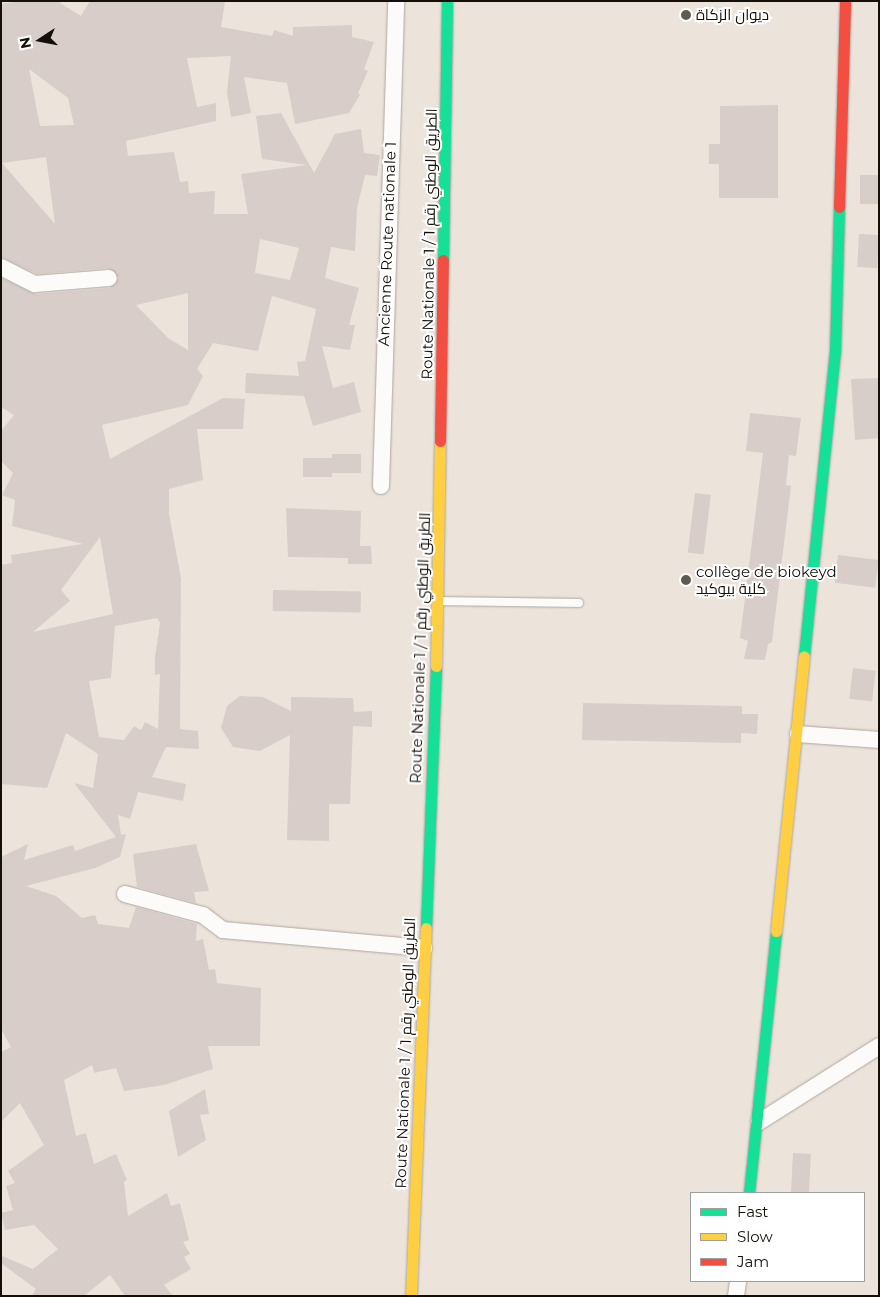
<!DOCTYPE html>
<meta charset="utf-8">
<style>
body{margin:0}
#map{position:relative;width:880px;height:1297px;overflow:hidden;background:#ece4db;font-family:Montserrat,Cairo,sans-serif}
div>[style]{position:absolute}
.building>*{inset:0;background:#d8cdc9;transform-origin:0 0}
.roads{filter:drop-shadow(0 0 1px #ada69f) drop-shadow(0 0 1px #ada69f)}
.lane>*{height:8px;margin:-4px;padding:0 4px;transform-origin:4px;border-radius:4px;background:#fcfbfa}
.street>*{height:16px;margin:-8px;padding:0 8px;transform-origin:8px;border-radius:8px;background:#fcfbfa}
.fast>*{height:11px;margin:-5.5px;padding:0 5.5px;transform-origin:5.5px;border-radius:5.5px;background:#16e098}
.slow>*{height:11px;margin:-5.5px;padding:0 5.5px;transform-origin:5.5px;border-radius:5.5px;background:#ffcf43}
.jam>*{height:11px;margin:-5.5px;padding:0 5.5px;transform-origin:5.5px;border-radius:5.5px;background:#f24e42}
.dots>*{width:14px;height:14px;translate:-50% -50%;box-sizing:border-box;border:2px solid #fff;border-radius:50%}
span{translate:-50% -50%;white-space:nowrap;text-align:center;line-height:1.15;-webkit-text-stroke:4px #fff;paint-order:stroke}
.poi-label{font-size:15px;color:#140f09}
.left{translate:0 -50%;text-align:left}
.street-label{font-size:15px;color:#140f09}
.frame{position:absolute;inset:0;border:2px solid #140f09;pointer-events:none}
.legend{position:absolute;left:690px;top:1192px;width:175px;height:90px;box-sizing:border-box;background:#fff;border:1px solid #a19f9d;margin:0;padding:6px 9px;list-style:none;font-size:15px;color:#140f09}
.legend li{display:flex;align-items:center;gap:10px;height:25px}
.legend b{width:25px;border:1px solid #a19f9d}
.north{position:absolute;left:15px;top:15px;width:50px;height:50px;-webkit-text-stroke:4px #fff;paint-order:stroke;rotate:259deg;font-size:14px;font-weight:700;line-height:20px;text-align:center;color:#140f09}
.north::after{content:'';display:block;margin:auto;width:18px;height:22px;background:#140f09;clip-path:polygon(50% 0,100% 100%,50% 72%,0 100%)}
</style>
<div id="map">
<div class="building">
<div style="clip-path:polygon(evenodd,21px 1px,57px 1px,81px 16px,90px 1px,225px 1px,221px 27px,272px 36px,274px 30px,293px 36px,293px 27px,352px 25px,352px 37px,374px 42px,364px 69px,368px 71px,358px 93px,360px 95px,349px 113px,295px 124px,287px 83px,244px 77px,251px 113px,231px 117px,227px 92px,231px 56px,187px 58px,197px 107px,216px 103px,216px 121px,126px 141px,128px 156px,174px 152px,180px 182px,188px 181px,189px 193px,215px 191px,214px 214px,248px 214px,241px 174px,307px 165px,262px 159px,256px 116px,281px 113px,314px 173px,335px 134px,361px 129px,364px 153px,380px 155px,377px 176px,365px 175px,357px 208px,355px 251px,331px 247px,325px 278px,359px 288px,349px 325px,355px 325px,350px 350px,322px 346px,333px 388px,354px 382px,361px 412px,313px 426px,304px 396px,245px 393px,246px 373px,299px 376px,297px 362px,305px 361px,316px 309px,272px 296px,258px 351px,213px 343px,197px 369px,203px 376px,188px 405px,102px 425px,110px 459px,223px 398px,245px 399px,243px 429px,197px 429px,203px 480px,169px 489px,169px 514px,181px 578px,180px 729px,198px 731px,199px 749px,166px 747px,152px 777px,186px 784px,183px 801px,138px 792px,130px 819px,118px 815px,121px 835px,126px 834px,120px 857px,95px 868px,26px 886px,56px 896px,82px 918px,95px 915px,98px 924px,129px 928px,136px 907px,197px 924px,196px 941px,203px 939px,209px 970px,215px 969px,217px 983px,261px 988px,260px 1046px,208px 1046px,213px 1069px,164px 1085px,124px 1091px,116px 1068px,94px 1073px,92px 1065px,64px 1080px,76px 1136px,86px 1133px,94px 1164px,116px 1154px,127px 1180px,124px 1182px,128px 1216px,167px 1193px,171px 1206px,180px 1203px,189px 1240px,183px 1242px,190px 1254px,184px 1257px,191px 1269px,164px 1285px,173px 1296px,125px 1296px,110px 1275px,84px 1296px,32px 1296px,36px 1289px,1px 1263px,2px 1256px,33px 1269px,58px 1249px,34px 1225px,5px 1230px,1px 1213px,13px 1210px,6px 1186px,15px 1183px,8px 1171px,44px 1145px,20px 1103px,1px 1122px,1px 1052px,11px 1047px,1px 1029px,1px 857px,28px 844px,24px 860px,73px 845px,75px 851px,116px 837px,74px 783px,93px 788px,98px 754px,66px 733px,47px 788px,1px 784px,1px 565px,12px 563px,11px 555px,83px 544px,12px 526px,15px 500px,2px 495px,13px 473px,1px 461px,1px 431px,14px 415px,1px 407px,1px 278px,36px 294px,110px 288px,119px 278px,108px 268px,37px 274px,1px 257px,1px 4px,21px 1px,29px 69px,68px 98px,74px 125px,40px 126px,29px 69px,21px 1px,46px 157px,55px 224px,2px 163px,46px 157px,21px 1px,260px 239px,299px 248px,290px 280px,255px 273px,260px 239px,21px 1px,188px 293px,188px 350px,168px 338px,136px 305px,188px 293px,21px 1px,100px 537px,113px 614px,33px 632px,70px 601px,61px 590px,100px 537px,21px 1px,157px 618px,160px 623px,155px 657px,155px 675px,160px 674px,158px 729px,145px 722px,141px 730px,134px 726px,124px 740px,99px 737px,89px 681px,111px 678px,115px 626px,157px 618px)"></div>
<div style="clip-path:polygon(778px 105px,778px 198px,719px 198px,719px 164px,709px 164px,709px 144px,720px 144px,720px 106px)"></div>
<div style="left:860px;top:175px;width:19px;height:29px"></div>
<div style="left:859px;top:234px;width:20px;height:33px;rotate:3deg"></div>
<div style="clip-path:polygon(879px 378px,879px 438px,855px 440px,851px 379px)"></div>
<div style="clip-path:polygon(750px 413px,801px 418px,796px 456px,789px 455px,786px 485px,791px 486px,772px 642px,768px 644px,765px 660px,744px 659px,748px 641px,740px 638px,763px 453px,746px 451px)"></div>
<div style="left:332px;top:454px;width:29px;height:19px"></div>
<div style="left:332px;top:458px;width:19px;height:29px;rotate:90deg"></div>
<div style="left:695px;top:493px;width:16px;height:60px;rotate:7deg"></div>
<div style="clip-path:polygon(286px 508px,361px 511px,360px 546px,371px 546px,372px 564px,348px 564px,348px 558px,288px 557px)"></div>
<div style="left:838px;top:555px;width:41px;height:28px;rotate:7deg"></div>
<div style="left:273px;top:590px;width:88px;height:21px;rotate:1deg"></div>
<div style="left:853px;top:668px;width:23px;height:31px;rotate:7deg"></div>
<div style="clip-path:polygon(240px 696px,263px 697px,291px 711px,291px 697px,353px 698px,354px 712px,372px 711px,372px 727px,353px 726px,350px 804px,329px 804px,329px 841px,287px 840px,290px 735px,260px 751px,233px 747px,221px 728px,227px 706px)"></div>
<div style="clip-path:polygon(583px 703px,742px 706px,742px 714px,758px 714px,757px 734px,741px 733px,741px 743px,582px 740px)"></div>
<div style="clip-path:polygon(196px 844px,209px 891px,194px 892px,196px 903px,137px 887px,133px 854px)"></div>
<div style="clip-path:polygon(205px 1089px,209px 1114px,200px 1115px,206px 1140px,178px 1157px,169px 1111px)"></div>
<div style="left:793px;top:1153px;width:18px;height:40px;rotate:3deg"></div>
</div>
<div class="roads">
<div class="lane">
<div style="left:439px;top:601px;width:140px;rotate:0.8deg"></div>
</div>
<div class="street">
<div style="left:1px;top:267px;width:38px;rotate:27deg"></div>
<div style="left:35px;top:284px;width:74px;rotate:-4.6deg"></div>
<div style="left:381px;top:486px;width:485px;rotate:-88.2deg"></div>
<div style="left:798px;top:734px;width:81px;rotate:4.2deg"></div>
<div style="left:125px;top:894px;width:81px;rotate:15.1deg"></div>
<div style="left:203px;top:915px;width:25px;rotate:37deg"></div>
<div style="left:223px;top:930px;width:202px;rotate:5.1deg"></div>
<div style="left:759px;top:1122px;width:142px;rotate:-32.3deg"></div>
<div style="left:736px;top:1296px;width:15px;rotate:-82deg"></div>
</div>
<div class="fast">
<div style="left:443px;top:260px;width:259px;rotate:-89.1deg"></div>
<div style="left:804px;top:656px;width:306px;rotate:-84.2deg"></div>
<div style="left:835px;top:352px;width:145px;rotate:-88.4deg"></div>
<div style="left:426px;top:928px;width:262px;rotate:-87.8deg"></div>
<div style="left:749px;top:1193px;width:263px;rotate:-84.1deg"></div>
</div>
<div class="slow">
<div style="left:436px;top:666px;width:225px;rotate:-89deg"></div>
<div style="left:776px;top:931px;width:276px;rotate:-84.2deg"></div>
<div style="left:411px;top:1296px;width:368px;rotate:-87.7deg"></div>
</div>
<div class="jam">
<div style="left:839px;top:207px;width:206px;rotate:-88.3deg"></div>
<div style="left:440px;top:441px;width:181px;rotate:-89.1deg"></div>
</div>
</div>
<div class="dots">
<div style="left:686px;top:15px;background:#605a52"></div>
<div style="left:686px;top:580px;background:#605a52"></div>
</div>
<div class="poi-label">
<span class="left" style="left:696px;top:15px">ديوان الزكاة</span>
<span class="left" style="left:696px;top:580px">collège de biokeyd<br>كلية بيوكيد</span>
</div>
<div class="street-label">
<span style="left:387px;top:244px;rotate:-88deg">Ancienne Route nationale 1</span>
<span style="left:429px;top:244px;rotate:-89deg">Route Nationale 1 / الطريق الوطني رقم 1</span>
<span style="left:420px;top:648px;rotate:-88deg">Route Nationale 1 / الطريق الوطني رقم 1</span>
<span style="left:405px;top:1053px;rotate:-88deg">Route Nationale 1 / الطريق الوطني رقم 1</span>
</div>
<div class="frame"></div>
<ul class="legend">
<li><b style="height:6px;background:#16e098"></b>Fast</li>
<li><b style="height:6px;background:#ffcf43"></b>Slow</li>
<li><b style="height:6px;background:#f24e42"></b>Jam</li>
</ul>
<div class="north">N</div>
</div>
